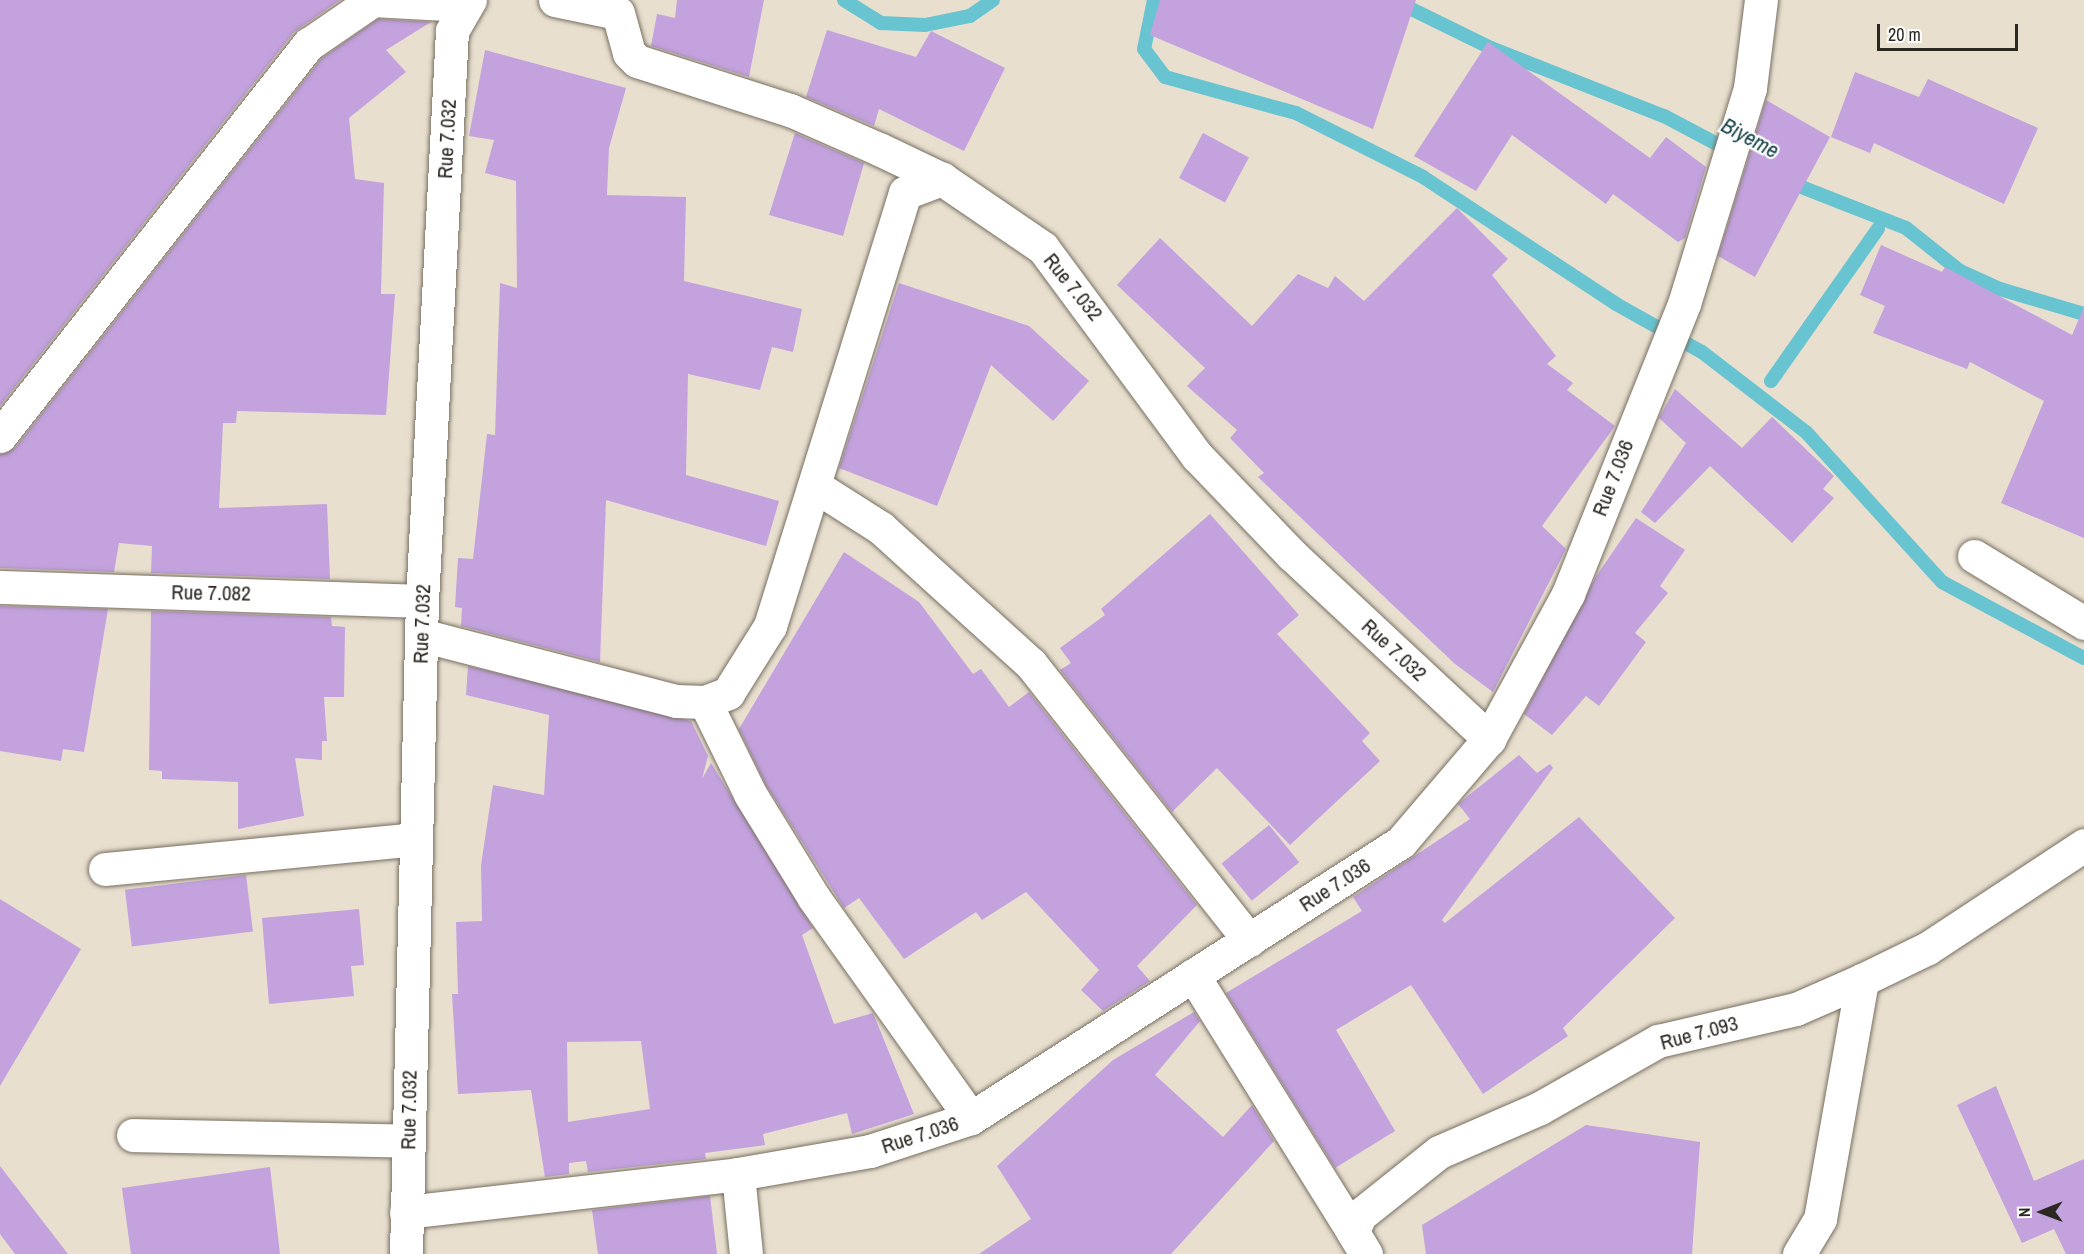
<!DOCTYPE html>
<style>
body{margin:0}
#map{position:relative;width:2084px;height:1254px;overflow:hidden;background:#e8dfcf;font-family:"Archivo Narrow",sans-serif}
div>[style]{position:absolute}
.stream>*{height:14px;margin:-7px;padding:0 7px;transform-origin:7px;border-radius:7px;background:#68c4d1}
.building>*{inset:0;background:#c3a2de;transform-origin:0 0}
.roads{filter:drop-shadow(0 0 2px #786f61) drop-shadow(0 0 2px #786f61)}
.minor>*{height:33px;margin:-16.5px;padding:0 16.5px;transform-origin:16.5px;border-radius:16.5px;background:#fff}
span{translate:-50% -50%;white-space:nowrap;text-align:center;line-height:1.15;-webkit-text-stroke:4.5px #fff;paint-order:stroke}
.street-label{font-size:21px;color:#2b2822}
.water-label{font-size:22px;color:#1a454b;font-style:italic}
.north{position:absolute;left:2012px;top:1182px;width:60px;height:60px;-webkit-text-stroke:4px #fff;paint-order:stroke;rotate:269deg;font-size:16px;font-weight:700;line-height:24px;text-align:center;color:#2b2822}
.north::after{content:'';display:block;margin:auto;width:21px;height:27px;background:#2b2822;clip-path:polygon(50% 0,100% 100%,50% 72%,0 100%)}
.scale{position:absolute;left:1877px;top:24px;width:141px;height:27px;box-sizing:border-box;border:3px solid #2b2822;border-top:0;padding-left:8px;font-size:18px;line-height:21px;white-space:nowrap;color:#2b2822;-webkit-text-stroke:4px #fff;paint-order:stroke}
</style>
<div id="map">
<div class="stream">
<div style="left:844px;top:0;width:44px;rotate:31.9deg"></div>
<div style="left:881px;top:23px;width:44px;rotate:2.6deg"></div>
<div style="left:925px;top:25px;width:46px;rotate:-11.3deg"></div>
<div style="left:970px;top:16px;width:28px;rotate:-35deg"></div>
<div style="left:1154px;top:0;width:50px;rotate:101.5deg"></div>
<div style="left:1144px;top:49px;width:35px;rotate:53deg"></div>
<div style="left:1165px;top:77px;width:136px;rotate:15.4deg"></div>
<div style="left:1296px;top:113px;width:142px;rotate:26.7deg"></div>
<div style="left:1423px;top:177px;width:231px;rotate:33.3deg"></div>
<div style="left:1616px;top:304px;width:98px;rotate:29.2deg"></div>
<div style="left:1702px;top:352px;width:131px;rotate:37.6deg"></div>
<div style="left:1806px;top:432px;width:202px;rotate:47.8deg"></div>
<div style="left:1942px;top:582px;width:161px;rotate:28.2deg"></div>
<div style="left:1393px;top:0;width:109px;rotate:26.1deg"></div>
<div style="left:1491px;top:48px;width:186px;rotate:21.5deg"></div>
<div style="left:1664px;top:116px;width:77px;rotate:27.9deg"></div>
<div style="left:1786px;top:181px;width:129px;rotate:21.4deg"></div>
<div style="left:1906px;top:228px;width:69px;rotate:38.5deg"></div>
<div style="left:1960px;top:271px;width:44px;rotate:24.2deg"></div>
<div style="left:2000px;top:289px;width:88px;rotate:16.6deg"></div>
<div style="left:1771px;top:381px;width:186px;rotate:-54.9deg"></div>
</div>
<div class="building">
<div style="clip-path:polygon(0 0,340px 0,294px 32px,0 406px)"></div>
<div style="clip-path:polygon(677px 0,764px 0,749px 77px,651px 46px,657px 14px,675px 18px)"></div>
<div style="clip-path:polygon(1160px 0,1416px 0,1373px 129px,1150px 35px)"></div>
<div style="clip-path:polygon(378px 19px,431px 22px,386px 50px,406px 72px,349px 118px,355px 179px,384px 183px,381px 294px,395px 294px,386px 415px,237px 411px,236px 423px,223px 423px,219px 508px,327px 504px,330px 579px,151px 573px,152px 546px,119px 543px,114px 572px,0 568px,0 454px,15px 448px,322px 58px)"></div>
<div style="clip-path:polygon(827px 30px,916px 57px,931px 31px,1005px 68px,964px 151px,879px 109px,874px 126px,806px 97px)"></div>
<div style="clip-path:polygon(1488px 42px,1650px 158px,1666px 137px,1706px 167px,1685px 238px,1678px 242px,1613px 194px,1606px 204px,1512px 135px,1476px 191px,1414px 156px)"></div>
<div style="clip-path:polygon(485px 50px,626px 88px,609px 148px,607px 195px,686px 197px,684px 281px,802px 309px,793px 352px,772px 347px,760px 390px,688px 374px,686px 475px,779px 501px,766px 546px,606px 500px,600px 662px,461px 626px,462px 608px,455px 607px,458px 558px,473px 559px,487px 434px,495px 435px,500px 283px,517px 288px,516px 181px,485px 173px,494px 140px,469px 136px)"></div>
<div style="clip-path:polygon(1855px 72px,1919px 97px,1928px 79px,2038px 128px,2004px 204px,1874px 143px,1870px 153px,1831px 137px)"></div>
<div style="clip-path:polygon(1766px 100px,1830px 137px,1755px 277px,1718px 256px)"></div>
<div style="clip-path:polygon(795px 133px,864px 163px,843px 236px,769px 215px)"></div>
<div style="left:1203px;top:133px;width:52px;height:51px;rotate:28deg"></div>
<div style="clip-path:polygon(1457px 208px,1508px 259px,1492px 275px,1556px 356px,1547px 364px,1573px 383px,1567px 390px,1615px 426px,1542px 526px,1566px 549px,1493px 692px,1455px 664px,1258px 477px,1264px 473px,1230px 438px,1237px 430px,1187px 386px,1205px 368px,1117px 285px,1160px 238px,1252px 326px,1298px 274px,1328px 288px,1335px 276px,1364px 301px)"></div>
<div style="clip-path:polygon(1881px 245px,1942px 272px,1945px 267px,2072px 335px,2084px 307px,2084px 538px,2001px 503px,2044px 401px,1970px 362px,1967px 369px,1873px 333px,1885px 306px,1860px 295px)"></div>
<div style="clip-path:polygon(899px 283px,1029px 326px,1089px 381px,1053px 421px,991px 365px,937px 506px,839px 468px)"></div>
<div style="clip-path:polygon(1675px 389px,1742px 448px,1772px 417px,1834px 476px,1823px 489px,1834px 498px,1792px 543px,1710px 466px,1655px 523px,1641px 512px,1686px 443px,1659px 418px)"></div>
<div style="clip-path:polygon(1210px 514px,1299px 615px,1277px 634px,1370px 733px,1362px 741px,1380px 761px,1290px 845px,1217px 768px,1172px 812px,1060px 670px,1071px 663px,1060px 648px,1105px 615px,1101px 609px)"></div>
<div style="clip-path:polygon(1636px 518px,1685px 550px,1660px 586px,1668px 593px,1635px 633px,1646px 642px,1599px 706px,1586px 696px,1552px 735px,1524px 714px,1595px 578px)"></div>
<div style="clip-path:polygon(844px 552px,919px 602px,973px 674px,981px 669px,1009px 707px,1029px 692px,1197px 905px,1137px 966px,1150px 981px,1103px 1011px,1081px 990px,1099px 970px,1026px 892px,982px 920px,976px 912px,904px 959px,859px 898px,844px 908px,766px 785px,739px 729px)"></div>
<div style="clip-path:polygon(0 606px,108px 609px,84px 752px,63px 749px,61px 761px,0 751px)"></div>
<div style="clip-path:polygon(151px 611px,331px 617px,332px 626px,345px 627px,344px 697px,324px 697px,327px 741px,322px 741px,322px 760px,295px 758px,304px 816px,238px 829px,238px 782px,162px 779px,162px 771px,149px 770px)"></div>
<div style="clip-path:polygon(evenodd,468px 666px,691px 721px,708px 756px,702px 779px,711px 763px,813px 928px,802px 935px,834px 1024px,873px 1013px,914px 1114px,852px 1134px,847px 1113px,763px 1134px,765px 1145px,705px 1153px,706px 1159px,588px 1172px,586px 1161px,569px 1163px,569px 1174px,545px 1177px,531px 1090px,458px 1094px,452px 994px,458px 994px,456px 922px,482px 921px,481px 865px,493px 785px,544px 795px,549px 715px,466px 695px,468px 666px,641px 1041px,650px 1109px,568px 1122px,567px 1042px,641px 1041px)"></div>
<div style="clip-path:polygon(1519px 755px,1537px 773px,1550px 764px,1553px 768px,1442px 920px,1445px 923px,1579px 817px,1675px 918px,1563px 1028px,1568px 1036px,1483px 1094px,1411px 985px,1336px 1030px,1395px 1131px,1335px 1168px,1226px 993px,1362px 911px,1353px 897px,1470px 819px,1458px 804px)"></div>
<div style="left:1269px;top:825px;width:48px;height:61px;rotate:51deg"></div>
<div style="left:246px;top:875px;width:57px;height:122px;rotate:83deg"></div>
<div style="clip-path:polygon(0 899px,81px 949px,0 1086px)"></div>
<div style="clip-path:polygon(359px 909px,364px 965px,351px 966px,354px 996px,269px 1004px,262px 918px)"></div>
<div style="clip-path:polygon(1194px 1012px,1200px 1021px,1155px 1075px,1223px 1137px,1252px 1105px,1274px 1141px,1171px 1254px,979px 1254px,1031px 1219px,997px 1166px,1113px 1060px)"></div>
<div style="clip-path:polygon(1996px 1086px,2034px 1181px,2084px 1159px,2084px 1254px,2066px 1254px,2054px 1229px,2022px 1243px,1957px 1105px)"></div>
<div style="clip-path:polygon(1586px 1125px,1700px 1142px,1692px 1254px,1426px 1254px,1422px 1225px)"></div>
<div style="clip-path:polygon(0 1166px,68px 1254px,15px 1254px,0 1234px)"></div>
<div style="clip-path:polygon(270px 1167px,280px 1254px,131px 1254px,122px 1188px)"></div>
<div style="clip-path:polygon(710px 1196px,717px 1254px,598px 1254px,592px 1210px)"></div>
</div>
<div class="roads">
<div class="minor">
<div style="left:555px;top:0;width:64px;rotate:11.7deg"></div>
<div style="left:618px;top:13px;width:41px;rotate:74.6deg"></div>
<div style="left:629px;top:53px;width:11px;rotate:45deg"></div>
<div style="left:637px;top:61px;width:161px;rotate:17.8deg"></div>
<div style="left:790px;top:110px;width:97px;rotate:23.7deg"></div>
<div style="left:879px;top:149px;width:70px;rotate:25.5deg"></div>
<div style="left:942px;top:179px;width:122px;rotate:34.3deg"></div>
<div style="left:1043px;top:248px;width:259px;rotate:53.5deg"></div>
<div style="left:1197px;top:456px;width:137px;rotate:46.2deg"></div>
<div style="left:1292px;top:555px;width:270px;rotate:43deg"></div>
<div style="left:0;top:436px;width:499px;rotate:-51.8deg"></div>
<div style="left:309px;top:44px;width:78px;rotate:-34.5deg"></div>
<div style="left:373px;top:0;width:91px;rotate:3.1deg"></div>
<div style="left:815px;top:486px;width:78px;rotate:32.5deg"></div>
<div style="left:881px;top:528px;width:202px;rotate:42.2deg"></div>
<div style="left:1031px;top:664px;width:352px;rotate:51.7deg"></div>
<div style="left:1974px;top:556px;width:129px;rotate:31.3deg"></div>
<div style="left:0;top:587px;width:422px;rotate:1.9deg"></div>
<div style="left:421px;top:635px;width:263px;rotate:14.5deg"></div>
<div style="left:676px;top:701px;width:29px;rotate:2deg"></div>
<div style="left:705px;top:702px;width:25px;rotate:-21deg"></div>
<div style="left:728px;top:693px;width:79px;rotate:-57.9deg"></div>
<div style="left:770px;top:626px;width:454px;rotate:-72.7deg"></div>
<div style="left:905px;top:193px;width:40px;rotate:-21deg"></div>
<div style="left:705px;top:702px;width:102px;rotate:63.9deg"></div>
<div style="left:750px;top:794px;width:122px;rotate:58.4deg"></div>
<div style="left:814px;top:898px;width:270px;rotate:54.5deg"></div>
<div style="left:105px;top:869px;width:310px;rotate:-5.5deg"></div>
<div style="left:1193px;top:975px;width:303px;rotate:58.1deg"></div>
<div style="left:133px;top:1135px;width:275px;rotate:1.2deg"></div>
<div style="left:738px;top:1174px;width:80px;rotate:84.3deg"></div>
<div style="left:406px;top:1212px;width:334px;rotate:-6.5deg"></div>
<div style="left:738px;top:1174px;width:134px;rotate:-9.9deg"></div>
<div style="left:870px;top:1151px;width:106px;rotate:-18.1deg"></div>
<div style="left:971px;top:1118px;width:511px;rotate:-32.69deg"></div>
<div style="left:1401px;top:842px;width:135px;rotate:-49.5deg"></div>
<div style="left:1489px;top:739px;width:165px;rotate:-61.4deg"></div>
<div style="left:1568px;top:594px;width:312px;rotate:-68.2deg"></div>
<div style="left:1684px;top:304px;width:226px;rotate:-73deg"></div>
<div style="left:1750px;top:88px;width:89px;rotate:-82.9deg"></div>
<div style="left:406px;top:1254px;width:653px;rotate:-88.6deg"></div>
<div style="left:422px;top:601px;width:571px;rotate:-86.99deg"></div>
<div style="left:452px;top:31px;width:36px;rotate:-60deg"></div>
<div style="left:1366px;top:1254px;width:26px;rotate:-121deg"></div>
<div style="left:1353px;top:1232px;width:18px;rotate:-68deg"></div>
<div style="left:1360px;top:1215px;width:101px;rotate:-38.6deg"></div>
<div style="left:1439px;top:1152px;width:110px;rotate:-23.5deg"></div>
<div style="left:1540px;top:1108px;width:136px;rotate:-29.6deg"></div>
<div style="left:1658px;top:1041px;width:142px;rotate:-13.1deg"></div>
<div style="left:1796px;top:1009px;width:72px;rotate:-23.7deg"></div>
<div style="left:1862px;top:980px;width:73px;rotate:-25.9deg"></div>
<div style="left:1928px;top:948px;width:187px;rotate:-33.4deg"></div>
<div style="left:1799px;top:1254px;width:41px;rotate:-59deg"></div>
<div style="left:1820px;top:1219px;width:243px;rotate:-80deg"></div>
</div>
</div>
<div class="street-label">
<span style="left:447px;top:139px;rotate:-87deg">Rue 7.032</span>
<span style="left:1073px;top:287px;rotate:51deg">Rue 7.032</span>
<span style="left:1613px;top:478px;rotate:-69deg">Rue 7.036</span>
<span style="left:211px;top:593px;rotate:1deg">Rue 7.082</span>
<span style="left:422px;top:624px;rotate:-88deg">Rue 7.032</span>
<span style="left:1394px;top:650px;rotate:43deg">Rue 7.032</span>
<span style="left:1335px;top:885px;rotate:-33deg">Rue 7.036</span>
<span style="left:1699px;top:1033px;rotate:-15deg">Rue 7.093</span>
<span style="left:409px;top:1110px;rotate:-89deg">Rue 7.032</span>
<span style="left:920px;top:1135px;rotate:-18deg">Rue 7.036</span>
</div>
<div class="water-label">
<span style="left:1750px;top:138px;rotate:28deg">Biyeme</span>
</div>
<div class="north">N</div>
<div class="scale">20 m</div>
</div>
